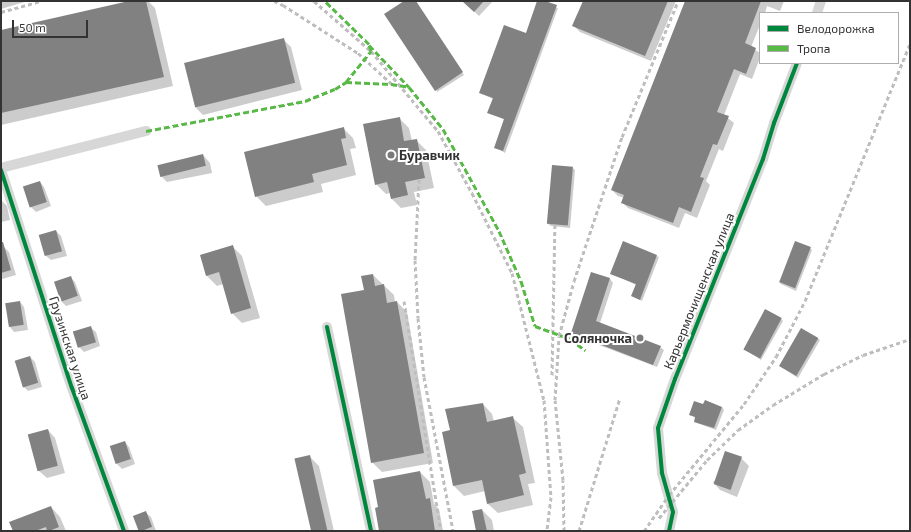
<!DOCTYPE html>
<meta charset="utf-8">
<style>
body{margin:0}
#map{position:relative;width:911px;height:532px;overflow:hidden;background:#fff;font-family:"Exo 2",sans-serif}
div>[style]{position:absolute}
.shadow>*{inset:0;background:#0003}
.building>*{inset:0;background:#818181;transform-origin:0 0}
.street>*{height:10px;margin:-5px;padding:0 5px;transform-origin:5px;border-radius:5px;background:#d7d7d7}
.rail>*{height:3px;margin-top:-1.5px;transform-origin:0;background:repeating-linear-gradient(90deg,#bebebe 0 4px,transparent 0 7px)}
.quiet>*{height:3px;margin-top:-1.5px;transform-origin:0;background:repeating-linear-gradient(90deg,#58b947 0 6px,transparent 0 9px)}
.cycleway>*{height:4px;margin:-2px;padding:0 2px;transform-origin:2px;border-radius:2px;background:#00873e}
.dots>*{width:11px;height:11px;translate:-50% -50%;box-sizing:border-box;border:2px solid #fff;border-radius:50%}
span{translate:-50% -50%;white-space:nowrap;text-align:center;line-height:1.15;-webkit-text-stroke:4px #fff;paint-order:stroke}
.poi-label{font-size:13px;color:#333;font-weight:700}
.left{translate:0 -50%;text-align:left}
.right{translate:-100% -50%;text-align:right}
.street-label{font-size:13px;color:#333}
.frame{position:absolute;inset:0;border:2px solid #333;pointer-events:none}
.legend{position:absolute;left:759px;top:12px;width:140px;height:52px;box-sizing:border-box;background:#fff;border:1px solid #adadad;margin:0;padding:5px 7px;list-style:none;font-size:12px;color:#333}
.legend li{display:flex;align-items:center;gap:8px;height:20px}
.legend b{width:20px;border:1px solid #adadad}
.scale{position:absolute;left:12px;top:20px;width:76px;height:18px;box-sizing:border-box;border:2px solid #333;border-top:0;padding-left:5px;font-size:12px;line-height:14px;white-space:nowrap;color:#333;-webkit-text-stroke:3px #fff;paint-order:stroke}
</style>
<div id="map">
<div class="shadow">
<div style="clip-path:polygon(1px 1px,28px 1px,1px 9px)"></div>
<div style="clip-path:polygon(134px 1px,148px 1px,155px 8px,173px 86px,1px 125px,1px 31px)"></div>
<div style="clip-path:polygon(406px 1px,415px 1px,464px 75px,437px 92px)"></div>
<div style="clip-path:polygon(463px 1px,493px 1px,479px 16px)"></div>
<div style="clip-path:polygon(538px 1px,558px 8px,505px 153px,495px 147px,505px 120px,489px 112px,493px 99px,480px 93px,526px 34px)"></div>
<div style="clip-path:polygon(584px 1px,676px 1px,651px 61px,580px 32px,574px 26px)"></div>
<div style="clip-path:polygon(686px 1px,784px 1px,780px 11px,767px 6px,765px 13px,760px 13px,760px 25px,751px 47px,760px 53px,760px 58px,752px 79px,740px 74px,724px 115px,734px 123px,723px 151px,719px 149px,706px 181px,710px 185px,697px 218px,685px 213px,679px 228px,628px 208px,622px 202px,624px 198px,618px 196px,612px 190px)"></div>
<div style="clip-path:polygon(283px 39px,291px 47px,302px 90px,203px 115px,196px 108px)"></div>
<div style="clip-path:polygon(399px 118px,409px 128px,412px 141px,416px 140px,426px 150px,434px 188px,414px 192px,417px 205px,401px 208px,391px 198px,390px 193px,386px 194px,376px 184px)"></div>
<div style="clip-path:polygon(343px 128px,353px 138px,356px 148px,350px 149px,356px 175px,321px 184px,323px 192px,266px 206px,256px 196px)"></div>
<div style="clip-path:polygon(203px 155px,210px 163px,212px 173px,167px 182px,160px 175px)"></div>
<div style="clip-path:polygon(573px 168px,575px 170px,570px 228px,551px 226px,548px 224px)"></div>
<div style="clip-path:polygon(40px 182px,44px 187px,51px 206px,36px 212px,31px 207px)"></div>
<div style="clip-path:polygon(1px 200px,7px 206px,10px 220px,1px 222px)"></div>
<div style="clip-path:polygon(56px 231px,61px 236px,67px 256px,51px 260px,46px 256px)"></div>
<div style="clip-path:polygon(623px 242px,659px 257px,642px 301px,632px 296px,636px 285px,611px 273px)"></div>
<div style="clip-path:polygon(232px 246px,242px 256px,260px 318px,242px 323px,232px 313px,223px 284px,217px 286px,207px 276px,201px 255px)"></div>
<div style="clip-path:polygon(4px 247px,9px 252px,16px 275px,2px 279px,1px 248px)"></div>
<div style="clip-path:polygon(810px 248px,812px 250px,796px 291px,781px 284px,779px 282px)"></div>
<div style="clip-path:polygon(592px 273px,610px 279px,613px 283px,600px 323px,660px 347px,664px 350px,657px 367px,575px 336px,572px 333px)"></div>
<div style="clip-path:polygon(373px 275px,394px 295px,395px 303px,397px 302px,407px 312px,433px 463px,382px 472px,372px 462px)"></div>
<div style="clip-path:polygon(70px 277px,75px 282px,82px 301px,66px 306px,61px 301px)"></div>
<div style="clip-path:polygon(20px 302px,24px 307px,28px 330px,14px 332px,10px 327px)"></div>
<div style="clip-path:polygon(781px 319px,783px 321px,761px 360px,744px 349px)"></div>
<div style="clip-path:polygon(91px 328px,96px 332px,100px 346px,84px 352px,79px 347px,74px 333px)"></div>
<div style="clip-path:polygon(817px 338px,820px 340px,798px 378px,780px 366px)"></div>
<div style="clip-path:polygon(30px 357px,35px 362px,42px 387px,28px 391px,23px 386px)"></div>
<div style="clip-path:polygon(483px 404px,492px 414px,494px 422px,513px 418px,523px 427px,535px 483px,528px 484px,533px 505px,498px 513px,488px 504px,485px 491px,464px 496px,454px 486px,443px 433px,451px 431px)"></div>
<div style="clip-path:polygon(704px 405px,722px 407px,724px 410px,716px 430px,697px 423px,695px 421px,696px 418px,690px 414px)"></div>
<div style="clip-path:polygon(48px 430px,55px 438px,65px 473px,47px 478px,39px 471px,29px 436px)"></div>
<div style="clip-path:polygon(125px 442px,129px 447px,135px 464px,122px 469px,117px 464px)"></div>
<div style="clip-path:polygon(309px 456px,319px 466px,334px 531px,313px 531px)"></div>
<div style="clip-path:polygon(741px 458px,749px 466px,737px 497px,720px 490px,713px 482px)"></div>
<div style="clip-path:polygon(420px 472px,430px 482px,434px 504px,439px 509px,443px 531px,380px 531px)"></div>
<div style="clip-path:polygon(51px 507px,60px 517px,66px 531px,14px 531px)"></div>
<div style="clip-path:polygon(482px 510px,492px 520px,494px 531px,477px 531px)"></div>
<div style="clip-path:polygon(146px 513px,151px 517px,156px 531px,139px 531px,134px 517px)"></div>
</div>
<div class="building">
<div style="clip-path:polygon(129px 1px,146px 1px,164px 77px,1px 113px,1px 30px)"></div>
<div style="clip-path:polygon(404px 1px,416px 1px,463px 72px,435px 91px,384px 14px)"></div>
<div style="clip-path:polygon(462px 1px,484px 1px,474px 12px)"></div>
<div style="clip-path:polygon(537px 1px,545px 1px,557px 5px,503px 151px,494px 148px,504px 119px,487px 113px,493px 98px,479px 93px,504px 25px,526px 33px)"></div>
<div style="clip-path:polygon(583px 1px,668px 1px,645px 56px,572px 26px)"></div>
<div style="clip-path:polygon(685px 1px,761px 1px,745px 43px,756px 48px,746px 74px,734px 69px,717px 112px,729px 116px,717px 145px,713px 144px,700px 177px,704px 178px,691px 212px,679px 207px,673px 223px,621px 203px,624px 195px,611px 190px)"></div>
<div style="left:284px;top:38px;width:46px;height:103px;rotate:76deg"></div>
<div style="clip-path:polygon(400px 117px,404px 141px,417px 139px,425px 178px,405px 182px,408px 195px,391px 199px,387px 182px,375px 185px,363px 124px)"></div>
<div style="clip-path:polygon(344px 127px,346px 138px,341px 139px,347px 165px,312px 174px,314px 182px,255px 197px,244px 152px)"></div>
<div style="left:203px;top:154px;width:12px;height:47px;rotate:76deg"></div>
<div style="left:552px;top:165px;width:21px;height:59px;rotate:5deg"></div>
<div style="left:40px;top:181px;width:22px;height:18px;rotate:72deg"></div>
<div style="left:56px;top:230px;width:22px;height:18px;rotate:74deg"></div>
<div style="clip-path:polygon(623px 241px,657px 255px,640px 300px,631px 296px,636px 284px,610px 274px)"></div>
<div style="left:795px;top:241px;width:17px;height:44px;rotate:21deg"></div>
<div style="clip-path:polygon(1px 242px,3px 242px,11px 270px,1px 273px)"></div>
<div style="clip-path:polygon(233px 245px,251px 308px,231px 314px,219px 272px,206px 276px,200px 255px)"></div>
<div style="clip-path:polygon(591px 272px,610px 278px,596px 321px,661px 346px,653px 365px,571px 333px)"></div>
<div style="clip-path:polygon(373px 274px,375px 286px,384px 284px,387px 303px,397px 301px,424px 453px,371px 463px,341px 294px,364px 290px,361px 276px)"></div>
<div style="left:71px;top:276px;width:21px;height:18px;rotate:71deg"></div>
<div style="left:20px;top:301px;width:24px;height:15px;rotate:81deg"></div>
<div style="left:765px;top:309px;width:19px;height:46px;rotate:28deg"></div>
<div style="left:91px;top:326px;width:17px;height:19px;rotate:73deg"></div>
<div style="left:801px;top:328px;width:20px;height:44px;rotate:30deg"></div>
<div style="left:30px;top:356px;width:28px;height:16px;rotate:73deg"></div>
<div style="clip-path:polygon(705px 400px,722px 407px,714px 428px,694px 422px,695px 417px,689px 415px,694px 401px,703px 404px)"></div>
<div style="clip-path:polygon(483px 403px,487px 422px,513px 416px,526px 473px,519px 475px,524px 495px,487px 504px,482px 480px,453px 486px,442px 432px,450px 430px,445px 409px)"></div>
<div style="left:48px;top:429px;width:38px;height:21px;rotate:75deg"></div>
<div style="left:125px;top:441px;width:19px;height:16px;rotate:72deg"></div>
<div style="left:725px;top:451px;width:18px;height:35px;rotate:19deg"></div>
<div style="left:310px;top:455px;width:78px;height:16px;rotate:77deg"></div>
<div style="clip-path:polygon(420px 471px,426px 499px,430px 498px,435px 531px,379px 531px,375px 508px,378px 507px,373px 480px)"></div>
<div style="clip-path:polygon(51px 506px,59px 527px,49px 531px,47px 531px,46px 527px,35px 531px,13px 531px,9px 522px)"></div>
<div style="clip-path:polygon(482px 509px,487px 531px,476px 531px,472px 511px)"></div>
<div style="left:146px;top:511px;width:17px;height:14px;rotate:69deg"></div>
</div>
<div class="street">
<div style="left:817px;top:13px;width:13px;rotate:-72deg"></div>
<div style="left:1px;top:168px;width:150px;rotate:-14.3deg"></div>
<div style="left:1px;top:170px;width:229px;rotate:72deg"></div>
<div style="left:72px;top:388px;width:152px;rotate:70deg"></div>
<div style="left:327px;top:327px;width:209px;rotate:77.8deg"></div>
<div style="left:669px;top:531px;width:19px;rotate:-78deg"></div>
<div style="left:673px;top:512px;width:41px;rotate:-105.8deg"></div>
<div style="left:662px;top:473px;width:45px;rotate:-95.1deg"></div>
<div style="left:658px;top:428px;width:52px;rotate:-70.9deg"></div>
<div style="left:675px;top:379px;width:237px;rotate:-68.2deg"></div>
<div style="left:763px;top:159px;width:38px;rotate:-73deg"></div>
<div style="left:774px;top:123px;width:64px;rotate:-69deg"></div>
</div>
<div class="rail">
<div style="left:274px;top:1px;width:10px;rotate:24deg"></div>
<div style="left:283px;top:5px;width:89px;rotate:32.6deg"></div>
<div style="left:358px;top:53px;width:49px;rotate:42.5deg"></div>
<div style="left:314px;top:1px;width:76px;rotate:41.3deg"></div>
<div style="left:371px;top:51px;width:104px;rotate:50.1deg"></div>
<div style="left:438px;top:131px;width:71px;rotate:61.3deg"></div>
<div style="left:472px;top:193px;width:89px;rotate:63.4deg"></div>
<div style="left:512px;top:273px;width:131px;rotate:75.9deg"></div>
<div style="left:544px;top:400px;width:97px;rotate:85.9deg"></div>
<div style="left:551px;top:497px;width:34px;rotate:97deg"></div>
<div style="left:1px;top:12px;width:41px;rotate:-15.4deg"></div>
<div style="left:419px;top:179px;width:81px;rotate:92.8deg"></div>
<div style="left:415px;top:260px;width:58px;rotate:87deg"></div>
<div style="left:418px;top:318px;width:59px;rotate:84.2deg"></div>
<div style="left:424px;top:377px;width:157px;rotate:79.3deg"></div>
<div style="left:404px;top:301px;width:233px;rotate:80.9deg"></div>
<div style="left:552px;top:375px;width:150px;rotate:-88.9deg"></div>
<div style="left:659px;top:518px;width:75px;rotate:-50.4deg"></div>
<div style="left:707px;top:460px;width:43px;rotate:-44.1deg"></div>
<div style="left:738px;top:430px;width:43px;rotate:-35.5deg"></div>
<div style="left:773px;top:405px;width:60px;rotate:-31.3deg"></div>
<div style="left:824px;top:374px;width:43px;rotate:-26deg"></div>
<div style="left:863px;top:355px;width:50px;rotate:-18.8deg"></div>
<div style="left:564px;top:531px;width:51px;rotate:-91.1deg"></div>
<div style="left:563px;top:480px;width:80px;rotate:-95.7deg"></div>
<div style="left:555px;top:400px;width:64px;rotate:-86.4deg"></div>
<div style="left:559px;top:336px;width:57px;rotate:-74.7deg"></div>
<div style="left:574px;top:281px;width:152px;rotate:-71.6deg"></div>
<div style="left:622px;top:137px;width:147px;rotate:-67.6deg"></div>
<div style="left:579px;top:531px;width:139px;rotate:-72.9deg"></div>
<div style="left:644px;top:531px;width:44px;rotate:-55.2deg"></div>
<div style="left:669px;top:495px;width:118px;rotate:-50.5deg"></div>
<div style="left:744px;top:404px;width:57px;rotate:-55.8deg"></div>
<div style="left:776px;top:357px;width:63px;rotate:-62.6deg"></div>
<div style="left:805px;top:301px;width:278px;rotate:-67.8deg"></div>
</div>
<div class="quiet">
<div style="left:369px;top:45px;width:58px;rotate:46.4deg"></div>
<div style="left:346px;top:82px;width:45px;rotate:2.5deg"></div>
<div style="left:391px;top:84px;width:18px;rotate:9deg"></div>
<div style="left:409px;top:87px;width:54px;rotate:51deg"></div>
<div style="left:443px;top:129px;width:116px;rotate:61.2deg"></div>
<div style="left:499px;top:231px;width:55px;rotate:66.3deg"></div>
<div style="left:521px;top:281px;width:47px;rotate:72.7deg"></div>
<div style="left:535px;top:326px;width:37px;rotate:20deg"></div>
<div style="left:570px;top:339px;width:19px;rotate:36deg"></div>
<div style="left:146px;top:131px;width:162px;rotate:-10.7deg"></div>
<div style="left:305px;top:101px;width:32px;rotate:-22deg"></div>
<div style="left:335px;top:89px;width:13px;rotate:-32deg"></div>
<div style="left:346px;top:82px;width:40px;rotate:-51deg"></div>
<div style="left:371px;top:51px;width:7px;rotate:-106deg"></div>
<div style="left:369px;top:44px;width:62px;rotate:-135.7deg"></div>
</div>
<div class="cycleway">
<div style="left:1px;top:170px;width:229px;rotate:72deg"></div>
<div style="left:72px;top:388px;width:152px;rotate:70deg"></div>
<div style="left:327px;top:327px;width:209px;rotate:77.8deg"></div>
<div style="left:669px;top:531px;width:19px;rotate:-78deg"></div>
<div style="left:673px;top:512px;width:41px;rotate:-105.8deg"></div>
<div style="left:662px;top:473px;width:45px;rotate:-95.1deg"></div>
<div style="left:658px;top:428px;width:52px;rotate:-70.9deg"></div>
<div style="left:675px;top:379px;width:237px;rotate:-68.2deg"></div>
<div style="left:763px;top:159px;width:38px;rotate:-73deg"></div>
<div style="left:774px;top:123px;width:64px;rotate:-69deg"></div>
</div>
<div class="dots">
<div style="left:391px;top:155px;background:#7a7a7a"></div>
<div style="left:640px;top:338px;background:#7a7a7a"></div>
</div>
<div class="poi-label">
<span class="left" style="left:399px;top:155px">Буравчик</span>
<span class="right" style="left:632px;top:338px">Соляночка</span>
</div>
<div class="street-label">
<span style="left:699px;top:291px;rotate:-68deg">Карьермочищенская улица</span>
<span style="left:70px;top:348px;rotate:72deg">Грузинская улица</span>
</div>
<div class="frame"></div>
<ul class="legend">
<li><b style="height:5px;background:#00873e"></b>Велодорожка</li>
<li><b style="height:5px;background:#58b947"></b>Тропа</li>
</ul>
<div class="scale">50 m</div>
</div>
